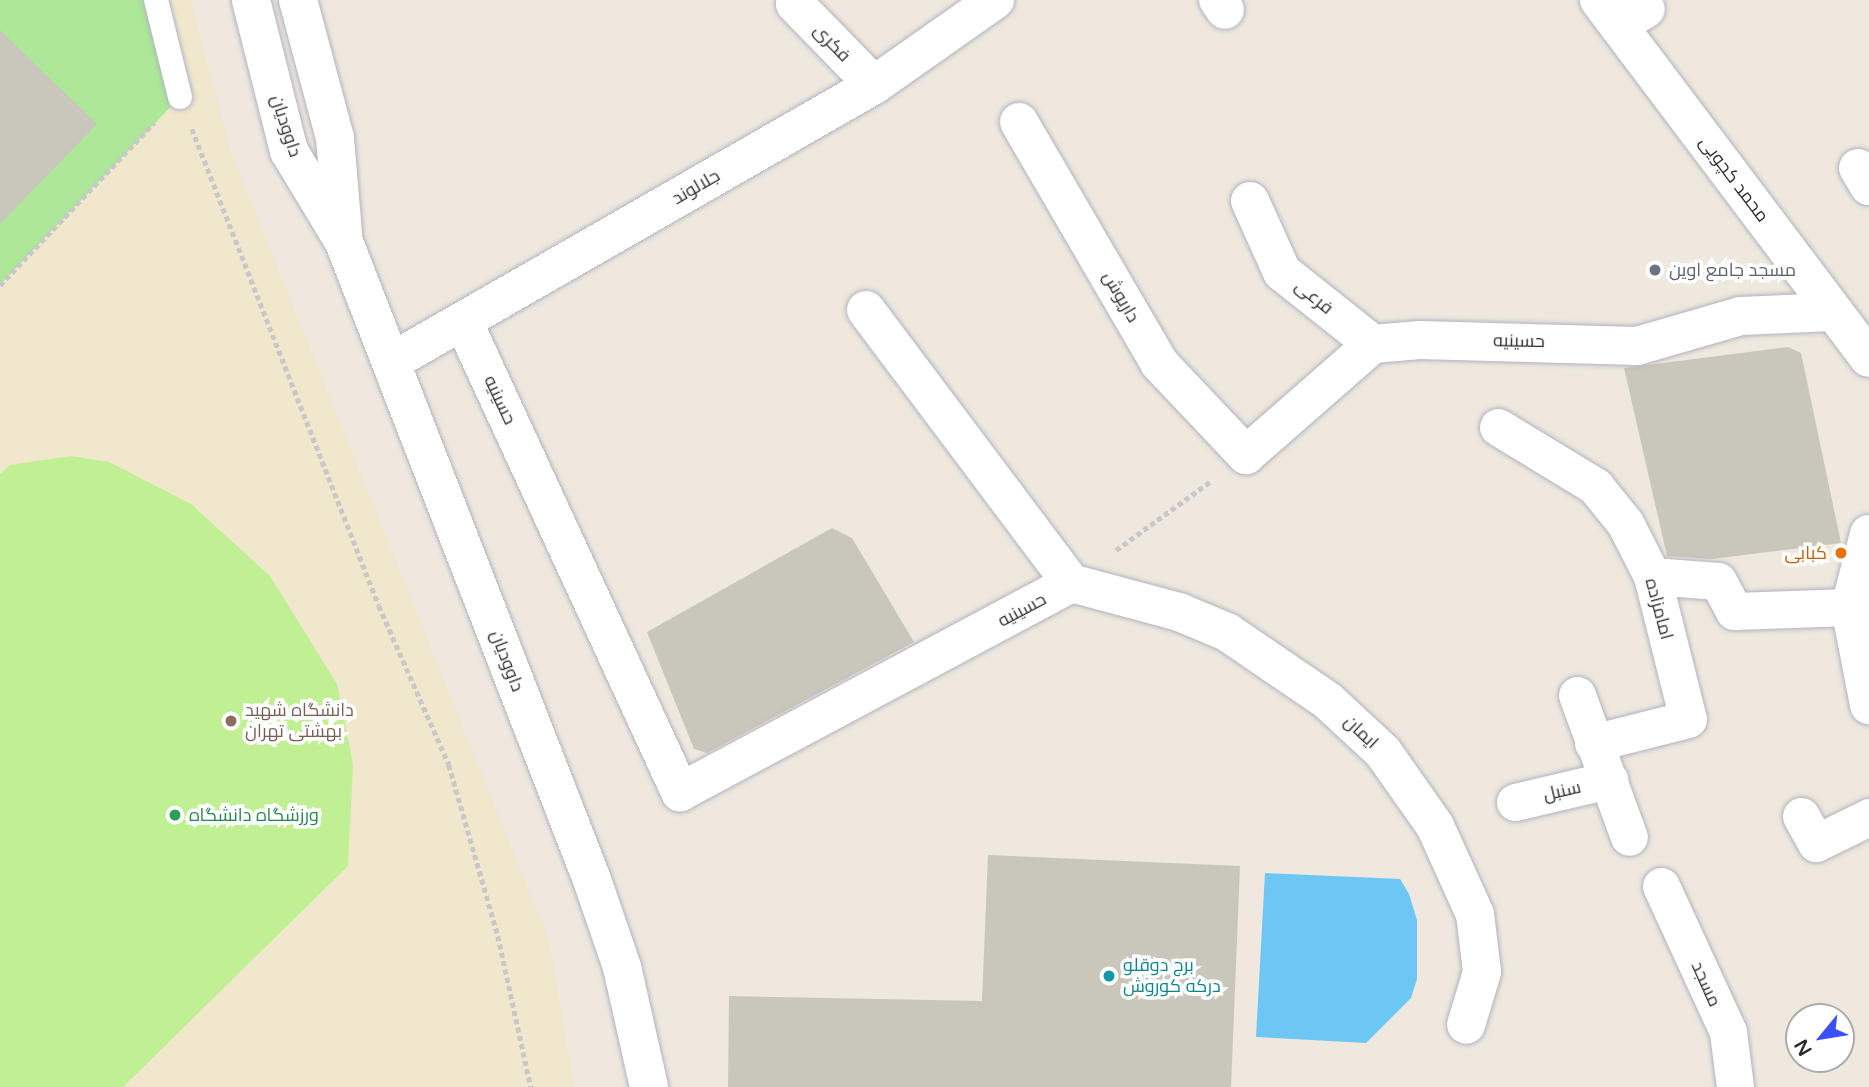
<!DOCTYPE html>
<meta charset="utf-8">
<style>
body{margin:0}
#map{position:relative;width:1869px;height:1087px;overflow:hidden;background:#eee8de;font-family:"Varela Round",Cairo,sans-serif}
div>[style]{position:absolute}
.education>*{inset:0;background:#f0e7cd}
.green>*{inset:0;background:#ade798}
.pitch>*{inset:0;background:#c1ef94}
.water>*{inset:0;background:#6dc6f4}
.building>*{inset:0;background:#c9c6bc}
.path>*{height:4.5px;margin-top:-2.25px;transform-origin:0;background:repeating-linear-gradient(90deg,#c8c8c8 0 5px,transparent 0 8.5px)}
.roads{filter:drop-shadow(0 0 2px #b2b3c0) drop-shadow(0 0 2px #b2b3c0)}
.service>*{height:24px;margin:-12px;padding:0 12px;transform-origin:12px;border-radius:12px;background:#fff}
.pedestrian>*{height:37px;margin:-18.5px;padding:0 18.5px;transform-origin:18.5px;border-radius:18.5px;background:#fff}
.minor>*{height:38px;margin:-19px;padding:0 19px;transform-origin:19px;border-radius:19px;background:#fff}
.tertiary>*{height:38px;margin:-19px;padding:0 19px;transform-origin:19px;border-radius:19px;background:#fff}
.secondary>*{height:38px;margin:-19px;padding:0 19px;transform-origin:19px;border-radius:19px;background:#fff}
.dots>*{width:19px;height:19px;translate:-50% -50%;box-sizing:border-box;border:4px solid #fff;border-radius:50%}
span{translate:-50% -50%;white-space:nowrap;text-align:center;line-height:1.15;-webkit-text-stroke:7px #fff;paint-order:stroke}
.street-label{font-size:18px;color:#2c2c2c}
.worship-label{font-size:18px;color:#5b616d}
.left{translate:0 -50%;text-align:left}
.food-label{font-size:18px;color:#c56008}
.right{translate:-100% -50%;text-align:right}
.education-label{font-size:18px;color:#785e54}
.leisure-label{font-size:18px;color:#27864d}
.culture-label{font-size:18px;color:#0d838f}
.north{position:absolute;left:1785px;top:1003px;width:70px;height:70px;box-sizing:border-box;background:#fff;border:2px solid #ababab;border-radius:50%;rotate:240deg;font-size:19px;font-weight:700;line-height:28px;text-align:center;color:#2c2c2c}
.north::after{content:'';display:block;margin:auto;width:24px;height:32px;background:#3a50ff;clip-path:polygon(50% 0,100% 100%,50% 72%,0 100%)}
</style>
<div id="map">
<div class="education">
<div style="clip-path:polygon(0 0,191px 0,230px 150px,549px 940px,574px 1087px,0 1087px)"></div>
</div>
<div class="green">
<div style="clip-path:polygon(0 0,156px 0,180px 97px,0 285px)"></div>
</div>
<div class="pitch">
<div style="clip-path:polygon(71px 456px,109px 462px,191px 504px,270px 576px,337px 684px,353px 764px,348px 866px,123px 1087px,0 1087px,0 474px,10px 465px)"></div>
</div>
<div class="water">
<div style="clip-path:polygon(1265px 873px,1400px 879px,1409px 894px,1417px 920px,1417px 979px,1411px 998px,1366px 1043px,1256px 1037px)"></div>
</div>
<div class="building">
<div style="clip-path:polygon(0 30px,97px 124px,0 224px)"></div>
<div style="clip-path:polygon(1788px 347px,1801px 353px,1841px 543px,1712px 559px,1667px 556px,1624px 368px)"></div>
<div style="clip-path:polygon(832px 528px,852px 538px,914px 642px,707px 753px,694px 749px,647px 632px)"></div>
<div style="clip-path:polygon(988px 855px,1240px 866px,1231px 1087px,728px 1087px,729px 996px,982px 1001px)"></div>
</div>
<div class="path">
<div style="left:192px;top:129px;width:512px;rotate:68.59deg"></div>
<div style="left:379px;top:606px;width:174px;rotate:66.2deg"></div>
<div style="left:449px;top:765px;width:178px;rotate:74deg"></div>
<div style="left:498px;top:936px;width:155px;rotate:77.7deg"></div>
<div style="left:0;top:285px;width:224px;rotate:-46.5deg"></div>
<div style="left:1116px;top:550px;width:117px;rotate:-36deg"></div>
</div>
<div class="roads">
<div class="service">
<div style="left:156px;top:0;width:100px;rotate:76.1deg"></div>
</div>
<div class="pedestrian">
<div style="left:1498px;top:427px;width:114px;rotate:31.3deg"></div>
<div style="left:1595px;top:486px;width:48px;rotate:51deg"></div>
<div style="left:1625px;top:523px;width:59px;rotate:63deg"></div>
<div style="left:1652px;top:576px;width:147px;rotate:75.9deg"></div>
<div style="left:1688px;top:719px;width:98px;rotate:165.8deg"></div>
<div style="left:1652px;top:576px;width:66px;rotate:4.3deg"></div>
<div style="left:1718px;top:581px;width:34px;rotate:62deg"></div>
<div style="left:1734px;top:611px;width:116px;rotate:-2deg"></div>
<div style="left:1577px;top:695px;width:151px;rotate:69.9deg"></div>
<div style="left:1515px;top:802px;width:97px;rotate:-13.2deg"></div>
<div style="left:1801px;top:816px;width:31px;rotate:61deg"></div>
<div style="left:1816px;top:843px;width:59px;rotate:-26.1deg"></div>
<div style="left:1661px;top:886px;width:161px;rotate:65.3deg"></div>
<div style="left:1728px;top:1032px;width:55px;rotate:82.7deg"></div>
</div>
<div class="minor">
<div style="left:797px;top:0;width:4px;rotate:117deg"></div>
<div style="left:795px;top:4px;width:113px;rotate:45.7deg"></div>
<div style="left:1218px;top:0;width:12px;rotate:55deg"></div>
<div style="left:1618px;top:25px;width:32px;rotate:-30deg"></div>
<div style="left:1019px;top:122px;width:279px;rotate:59.8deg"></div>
<div style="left:1159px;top:363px;width:127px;rotate:46.6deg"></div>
<div style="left:1246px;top:455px;width:169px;rotate:-41.2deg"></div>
<div style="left:1373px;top:344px;width:47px;rotate:-4.9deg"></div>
<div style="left:1420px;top:340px;width:217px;rotate:1.6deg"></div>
<div style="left:1637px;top:346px;width:107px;rotate:-16.2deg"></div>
<div style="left:1740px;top:316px;width:93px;rotate:-2.5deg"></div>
<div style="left:1858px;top:168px;width:21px;rotate:59deg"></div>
<div style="left:1250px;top:201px;width:78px;rotate:65.7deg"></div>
<div style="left:1282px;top:272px;width:116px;rotate:38.4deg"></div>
<div style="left:866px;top:310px;width:341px;rotate:53.1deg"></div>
<div style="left:463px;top:321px;width:519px;rotate:65.26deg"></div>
<div style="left:680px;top:792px;width:443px;rotate:-28.1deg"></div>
<div style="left:391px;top:362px;width:557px;rotate:-29.83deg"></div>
<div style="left:874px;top:85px;width:148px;rotate:-35.1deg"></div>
<div style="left:1869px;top:534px;width:75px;rotate:104.6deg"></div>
<div style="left:1850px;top:607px;width:100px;rotate:79deg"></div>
<div style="left:1071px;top:583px;width:112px;rotate:15deg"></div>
<div style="left:1179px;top:612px;width:52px;rotate:22.6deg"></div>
<div style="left:1227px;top:632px;width:122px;rotate:34.3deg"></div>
<div style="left:1328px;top:701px;width:75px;rotate:42.8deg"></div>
<div style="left:1383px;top:752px;width:90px;rotate:54.9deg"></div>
<div style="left:1435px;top:826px;width:97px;rotate:65.6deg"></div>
<div style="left:1475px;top:914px;width:58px;rotate:83.1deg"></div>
<div style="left:1482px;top:972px;width:55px;rotate:106.8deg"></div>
</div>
<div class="tertiary">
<div style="left:251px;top:0;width:156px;rotate:75.9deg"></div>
<div style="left:289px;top:151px;width:106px;rotate:58.9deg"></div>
<div style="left:344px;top:242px;width:681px;rotate:68.75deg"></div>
<div style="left:591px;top:877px;width:95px;rotate:71deg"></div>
<div style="left:622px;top:967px;width:123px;rotate:77.3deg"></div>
<div style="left:298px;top:0;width:143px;rotate:75deg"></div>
<div style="left:335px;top:138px;width:95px;rotate:85.2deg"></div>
</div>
<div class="secondary">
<div style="left:1599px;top:0;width:448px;rotate:53deg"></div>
</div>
</div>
<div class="dots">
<div style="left:1655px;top:270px;background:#6b7280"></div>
<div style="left:1841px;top:553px;background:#e8710a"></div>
<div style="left:231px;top:721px;background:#8d6e63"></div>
<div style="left:175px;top:815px;background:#2e9e5b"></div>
<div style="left:1109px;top:976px;background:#0f9aa8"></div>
</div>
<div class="street-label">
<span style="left:832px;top:43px;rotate:46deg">فکری</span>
<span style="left:286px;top:126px;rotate:72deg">داوودیان</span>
<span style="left:1734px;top:179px;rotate:53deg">محمد کچویی</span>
<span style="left:696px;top:187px;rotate:-30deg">جلالوند</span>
<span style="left:1121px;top:297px;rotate:60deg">داریوش</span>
<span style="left:1314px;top:297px;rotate:39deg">فرعی</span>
<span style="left:1519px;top:341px;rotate:1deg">حسینیه</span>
<span style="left:500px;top:400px;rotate:65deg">حسینیه</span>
<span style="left:1659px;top:609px;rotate:75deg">امامزاده</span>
<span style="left:1022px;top:610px;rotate:-28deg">حسینیه</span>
<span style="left:507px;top:661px;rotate:69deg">داوودیان</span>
<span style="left:1361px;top:732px;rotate:43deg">ایمان</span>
<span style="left:1562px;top:791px;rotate:-13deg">سنبل</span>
<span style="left:1706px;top:984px;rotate:66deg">مسجد</span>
</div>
<div class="worship-label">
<span class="left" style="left:1669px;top:270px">مسجد جامع اوین</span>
</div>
<div class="food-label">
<span class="right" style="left:1827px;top:553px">کبابی</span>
</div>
<div class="education-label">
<span class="left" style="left:245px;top:721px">دانشگاه شهید<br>بهشتی تهران</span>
</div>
<div class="leisure-label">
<span class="left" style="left:189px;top:815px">ورزشگاه دانشگاه</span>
</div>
<div class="culture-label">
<span class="left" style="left:1123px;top:976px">برج دوقلو<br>درکه کوروش</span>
</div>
<div class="north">N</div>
</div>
